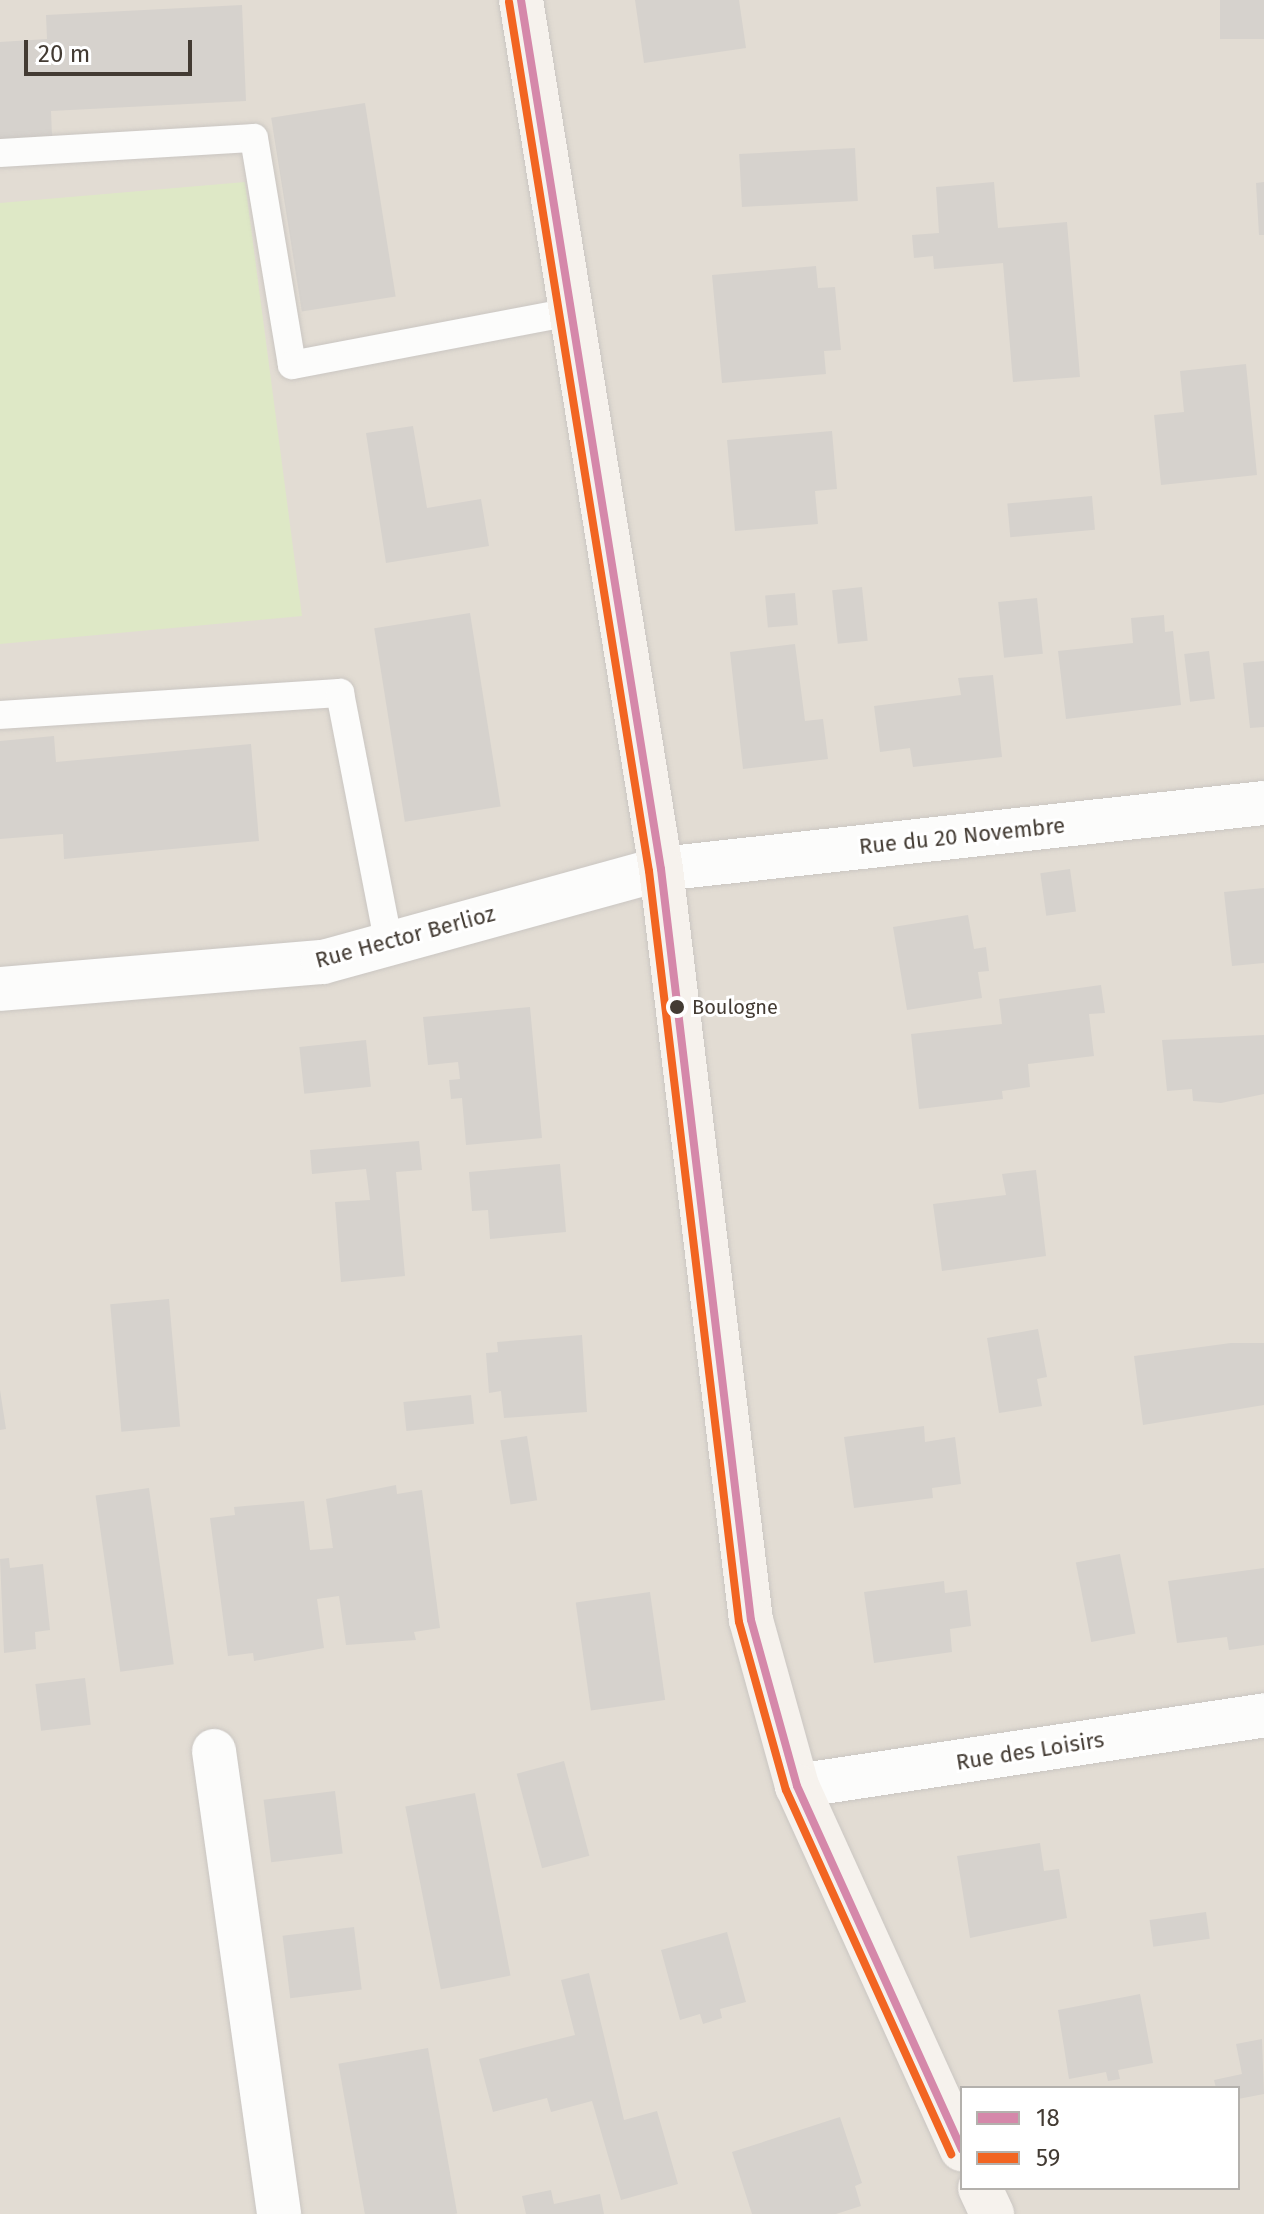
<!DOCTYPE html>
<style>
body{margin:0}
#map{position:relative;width:1264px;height:2214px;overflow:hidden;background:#eeeae6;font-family:"Fira Sans",sans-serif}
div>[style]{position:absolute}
.residential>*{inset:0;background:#e2dcd3}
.green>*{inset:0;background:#dee8c6}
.building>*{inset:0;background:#d6d2cd;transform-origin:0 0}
.roads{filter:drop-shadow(0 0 2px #cac6c2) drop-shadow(0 0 2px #cac6c2)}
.lane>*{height:28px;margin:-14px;padding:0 14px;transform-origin:14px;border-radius:14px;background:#fcfcfb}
.street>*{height:44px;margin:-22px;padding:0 22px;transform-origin:22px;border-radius:22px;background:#fcfcfb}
.secondary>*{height:44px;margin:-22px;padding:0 22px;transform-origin:22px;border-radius:22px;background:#f6f2ed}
.bus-1>*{height:8px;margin:-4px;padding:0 4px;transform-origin:4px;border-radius:4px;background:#d588aa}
.bus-2>*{height:8px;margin:-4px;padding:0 4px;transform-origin:4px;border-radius:4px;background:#f26522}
.dots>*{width:22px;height:22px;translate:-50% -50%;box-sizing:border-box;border:4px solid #fff;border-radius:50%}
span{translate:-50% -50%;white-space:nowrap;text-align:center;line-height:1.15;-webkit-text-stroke:6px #fff;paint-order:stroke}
.bus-label{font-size:20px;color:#433b33}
.left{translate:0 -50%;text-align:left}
.street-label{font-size:22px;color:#433b33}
.legend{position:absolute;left:960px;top:2086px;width:280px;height:104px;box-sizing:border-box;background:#fff;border:2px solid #b4b1ad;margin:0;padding:10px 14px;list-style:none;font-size:24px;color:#433b33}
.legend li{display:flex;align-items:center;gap:16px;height:40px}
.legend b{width:40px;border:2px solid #b4b1ad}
.scale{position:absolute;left:24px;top:40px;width:168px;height:36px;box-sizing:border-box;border:4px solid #433b33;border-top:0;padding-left:10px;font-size:24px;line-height:28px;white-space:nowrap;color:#433b33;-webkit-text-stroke:6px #fff;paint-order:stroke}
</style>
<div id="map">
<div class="residential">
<div style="clip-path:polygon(evenodd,0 0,1264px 0,1264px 2214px,0 2214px,0 0,962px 2088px,1238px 2088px,1238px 2188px,962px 2188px,962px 2088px)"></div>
</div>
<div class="green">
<div style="clip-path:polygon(245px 182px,302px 616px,0 644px,0 203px)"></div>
</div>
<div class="building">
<div style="clip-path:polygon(635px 0,739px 0,746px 48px,644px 63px)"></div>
<div style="left:1220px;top:0;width:44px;height:39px"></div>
<div style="clip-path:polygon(242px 5px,246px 101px,51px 111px,52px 136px,0 139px,0 42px,47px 39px,46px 15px)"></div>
<div style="left:365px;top:103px;width:196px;height:95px;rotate:81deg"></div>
<div style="left:855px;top:148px;width:53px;height:116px;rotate:87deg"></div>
<div style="clip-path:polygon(994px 182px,998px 228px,1067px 222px,1080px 377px,1013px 382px,1003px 263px,934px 269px,933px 256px,914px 258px,912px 235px,939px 233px,936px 187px)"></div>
<div style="clip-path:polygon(1264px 182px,1264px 235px,1259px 235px,1256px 183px)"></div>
<div style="clip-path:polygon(816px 266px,818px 288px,835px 287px,841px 350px,824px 351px,826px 374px,722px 383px,712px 275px)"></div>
<div style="clip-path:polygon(1246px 364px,1257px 475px,1161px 485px,1154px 415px,1184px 412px,1180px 371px)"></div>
<div style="clip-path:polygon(413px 426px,427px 508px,481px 499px,489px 546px,386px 563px,366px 433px)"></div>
<div style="clip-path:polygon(832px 431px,837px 489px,815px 491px,818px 524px,735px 531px,727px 440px)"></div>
<div style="left:1092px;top:496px;width:34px;height:85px;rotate:85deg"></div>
<div style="left:862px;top:587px;width:54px;height:30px;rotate:84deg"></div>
<div style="left:795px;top:593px;width:32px;height:30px;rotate:85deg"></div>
<div style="left:1037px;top:598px;width:56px;height:39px;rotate:84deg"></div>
<div style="left:470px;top:613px;width:196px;height:97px;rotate:81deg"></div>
<div style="clip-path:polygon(1164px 615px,1165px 632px,1173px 631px,1181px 705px,1066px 719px,1058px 651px,1133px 643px,1131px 618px)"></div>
<div style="clip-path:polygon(795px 644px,805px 721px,823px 719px,828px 759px,743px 769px,730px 652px)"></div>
<div style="left:1209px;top:651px;width:48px;height:25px;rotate:83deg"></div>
<div style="clip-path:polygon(1264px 661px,1264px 727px,1250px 728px,1243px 663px)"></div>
<div style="clip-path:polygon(993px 675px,1002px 757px,913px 767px,910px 748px,880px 752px,874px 706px,961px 695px,958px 678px)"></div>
<div style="clip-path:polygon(54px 736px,56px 762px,251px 744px,259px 841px,64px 859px,63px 834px,0 839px,0 741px)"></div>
<div style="left:1070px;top:869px;width:43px;height:30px;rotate:82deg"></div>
<div style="clip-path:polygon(1264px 888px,1264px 963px,1232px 966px,1224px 892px)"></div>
<div style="clip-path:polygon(968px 915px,974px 949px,986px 947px,989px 971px,978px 972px,982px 998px,907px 1010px,893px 927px)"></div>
<div style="clip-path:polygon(1101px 985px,1105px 1013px,1089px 1014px,1094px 1056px,1028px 1064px,1030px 1087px,1002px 1091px,1003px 1099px,919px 1109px,911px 1034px,1002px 1024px,999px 999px)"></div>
<div style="clip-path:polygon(530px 1007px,542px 1138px,466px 1145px,462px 1098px,451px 1099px,449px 1080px,460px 1079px,458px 1062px,428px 1065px,423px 1017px)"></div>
<div style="clip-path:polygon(1264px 1035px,1264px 1094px,1221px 1103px,1193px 1101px,1192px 1089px,1167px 1091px,1162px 1040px)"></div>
<div style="left:366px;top:1040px;width:47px;height:67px;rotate:84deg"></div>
<div style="clip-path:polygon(419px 1141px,422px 1170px,396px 1172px,405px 1276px,341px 1282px,335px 1202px,370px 1200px,366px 1169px,312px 1174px,310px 1150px)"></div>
<div style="clip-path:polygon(560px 1164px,566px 1232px,490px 1239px,488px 1210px,472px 1211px,469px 1172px)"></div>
<div style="clip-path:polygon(1036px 1170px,1046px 1256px,942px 1271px,933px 1204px,1006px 1195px,1002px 1174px)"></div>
<div style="left:169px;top:1299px;width:128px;height:59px;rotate:85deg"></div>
<div style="clip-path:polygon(1038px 1329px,1047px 1377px,1037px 1379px,1042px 1406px,999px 1413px,987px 1338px)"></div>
<div style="clip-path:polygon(582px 1335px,587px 1412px,504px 1418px,501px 1391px,489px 1393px,486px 1353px,498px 1352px,497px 1342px)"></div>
<div style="clip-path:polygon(1231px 1343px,1264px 1343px,1264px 1405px,1143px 1425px,1134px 1356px)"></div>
<div style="clip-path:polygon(0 1390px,6px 1429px,0 1430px)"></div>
<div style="left:471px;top:1395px;width:29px;height:68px;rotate:84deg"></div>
<div style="clip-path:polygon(924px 1426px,925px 1442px,955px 1437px,961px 1484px,932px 1488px,933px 1498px,854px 1508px,844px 1437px)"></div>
<div style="left:527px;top:1436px;width:65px;height:27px;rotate:81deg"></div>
<div style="clip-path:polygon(396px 1485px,397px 1494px,422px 1490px,440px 1628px,414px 1632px,416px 1640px,346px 1645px,339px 1596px,317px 1599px,324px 1648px,254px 1661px,253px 1653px,228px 1656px,210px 1518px,235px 1515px,234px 1507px,304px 1501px,310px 1550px,333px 1548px,326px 1499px)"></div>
<div style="left:149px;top:1488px;width:178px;height:54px;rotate:82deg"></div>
<div style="left:1120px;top:1554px;width:81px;height:45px;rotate:79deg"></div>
<div style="clip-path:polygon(9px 1558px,10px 1568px,43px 1564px,50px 1630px,35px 1632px,36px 1649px,4px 1653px,0 1559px)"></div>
<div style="clip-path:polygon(1264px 1568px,1264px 1645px,1229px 1650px,1227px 1637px,1177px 1643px,1168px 1581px)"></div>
<div style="clip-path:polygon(944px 1581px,945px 1593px,967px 1590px,971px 1626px,950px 1629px,952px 1652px,874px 1663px,864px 1592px)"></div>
<div style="left:650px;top:1592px;width:109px;height:75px;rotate:82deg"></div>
<div style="left:85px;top:1678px;width:47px;height:50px;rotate:83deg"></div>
<div style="left:564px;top:1761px;width:98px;height:49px;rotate:75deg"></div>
<div style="left:335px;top:1791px;width:63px;height:72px;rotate:83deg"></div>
<div style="left:475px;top:1793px;width:186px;height:71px;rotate:79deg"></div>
<div style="clip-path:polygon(1040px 1843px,1044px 1871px,1059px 1869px,1067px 1918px,970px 1938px,957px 1856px)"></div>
<div style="left:1206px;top:1912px;width:27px;height:57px;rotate:82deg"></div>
<div style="left:354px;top:1927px;width:63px;height:72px;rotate:83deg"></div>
<div style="clip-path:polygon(727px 1932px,746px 2002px,720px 2009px,722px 2018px,703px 2024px,700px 2014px,680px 2020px,661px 1950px)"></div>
<div style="clip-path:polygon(589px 1973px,624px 2120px,657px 2111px,678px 2184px,621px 2200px,592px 2101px,551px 2112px,547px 2098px,493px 2112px,479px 2059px,575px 2035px,561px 1980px)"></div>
<div style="clip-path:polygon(1140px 1994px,1153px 2063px,1118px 2070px,1120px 2079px,1108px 2081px,1106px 2072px,1069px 2079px,1058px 2010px)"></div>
<div style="clip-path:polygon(1262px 2039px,1264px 2094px,1238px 2099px,1238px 2088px,1216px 2088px,1214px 2080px,1242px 2074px,1236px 2044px)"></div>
<div style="left:428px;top:2048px;width:168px;height:91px;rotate:80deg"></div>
<div style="clip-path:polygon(840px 2117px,862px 2183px,855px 2186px,861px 2206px,836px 2214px,752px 2214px,732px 2152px)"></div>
<div style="clip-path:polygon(551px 2190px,554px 2204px,600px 2194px,604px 2214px,526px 2214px,522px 2196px)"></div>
</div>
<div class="roads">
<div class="lane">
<div style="left:0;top:153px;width:254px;rotate:-3.4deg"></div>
<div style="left:254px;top:138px;width:230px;rotate:80.5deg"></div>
<div style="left:292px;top:365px;width:284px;rotate:-10.8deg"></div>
<div style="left:0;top:715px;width:341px;rotate:-3.7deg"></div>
<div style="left:340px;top:693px;width:256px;rotate:79deg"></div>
</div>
<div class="street">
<div style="left:0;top:989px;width:324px;rotate:-4.8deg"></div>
<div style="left:323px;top:962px;width:351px;rotate:-15.4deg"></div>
<div style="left:661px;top:869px;width:607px;rotate:-6.25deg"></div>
<div style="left:214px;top:1751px;width:468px;rotate:82deg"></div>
<div style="left:797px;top:1786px;width:472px;rotate:-8.6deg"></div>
</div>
<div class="secondary">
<div style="left:521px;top:0;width:880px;rotate:80.85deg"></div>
<div style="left:661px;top:869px;width:756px;rotate:83.17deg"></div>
<div style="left:751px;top:1620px;width:172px;rotate:74.5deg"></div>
<div style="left:797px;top:1786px;width:399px;rotate:65.6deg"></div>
<div style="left:980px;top:2188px;width:29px;rotate:65deg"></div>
</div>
</div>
<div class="bus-1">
<div style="left:521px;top:0;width:880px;rotate:80.85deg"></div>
<div style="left:661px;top:869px;width:756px;rotate:83.17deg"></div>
<div style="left:751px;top:1620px;width:172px;rotate:74.5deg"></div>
<div style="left:797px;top:1786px;width:399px;rotate:65.6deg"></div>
</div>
<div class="bus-2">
<div style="left:509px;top:2px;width:880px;rotate:80.85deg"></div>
<div style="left:649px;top:871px;width:756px;rotate:83.17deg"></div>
<div style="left:739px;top:1622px;width:174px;rotate:74.4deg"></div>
<div style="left:786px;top:1790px;width:400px;rotate:65.6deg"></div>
</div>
<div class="dots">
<div style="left:677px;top:1007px;background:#433b33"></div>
</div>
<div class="bus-label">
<span class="left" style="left:692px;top:1007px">Boulogne</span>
</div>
<div class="street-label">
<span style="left:962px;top:836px;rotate:-6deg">Rue du 20 Novembre</span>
<span style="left:405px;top:937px;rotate:-15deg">Rue Hector Berlioz</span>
<span style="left:1030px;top:1751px;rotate:-9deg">Rue des Loisirs</span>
</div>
<ul class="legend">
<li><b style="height:10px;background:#d588aa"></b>18</li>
<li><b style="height:10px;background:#f26522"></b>59</li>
</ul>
<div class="scale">20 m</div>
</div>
